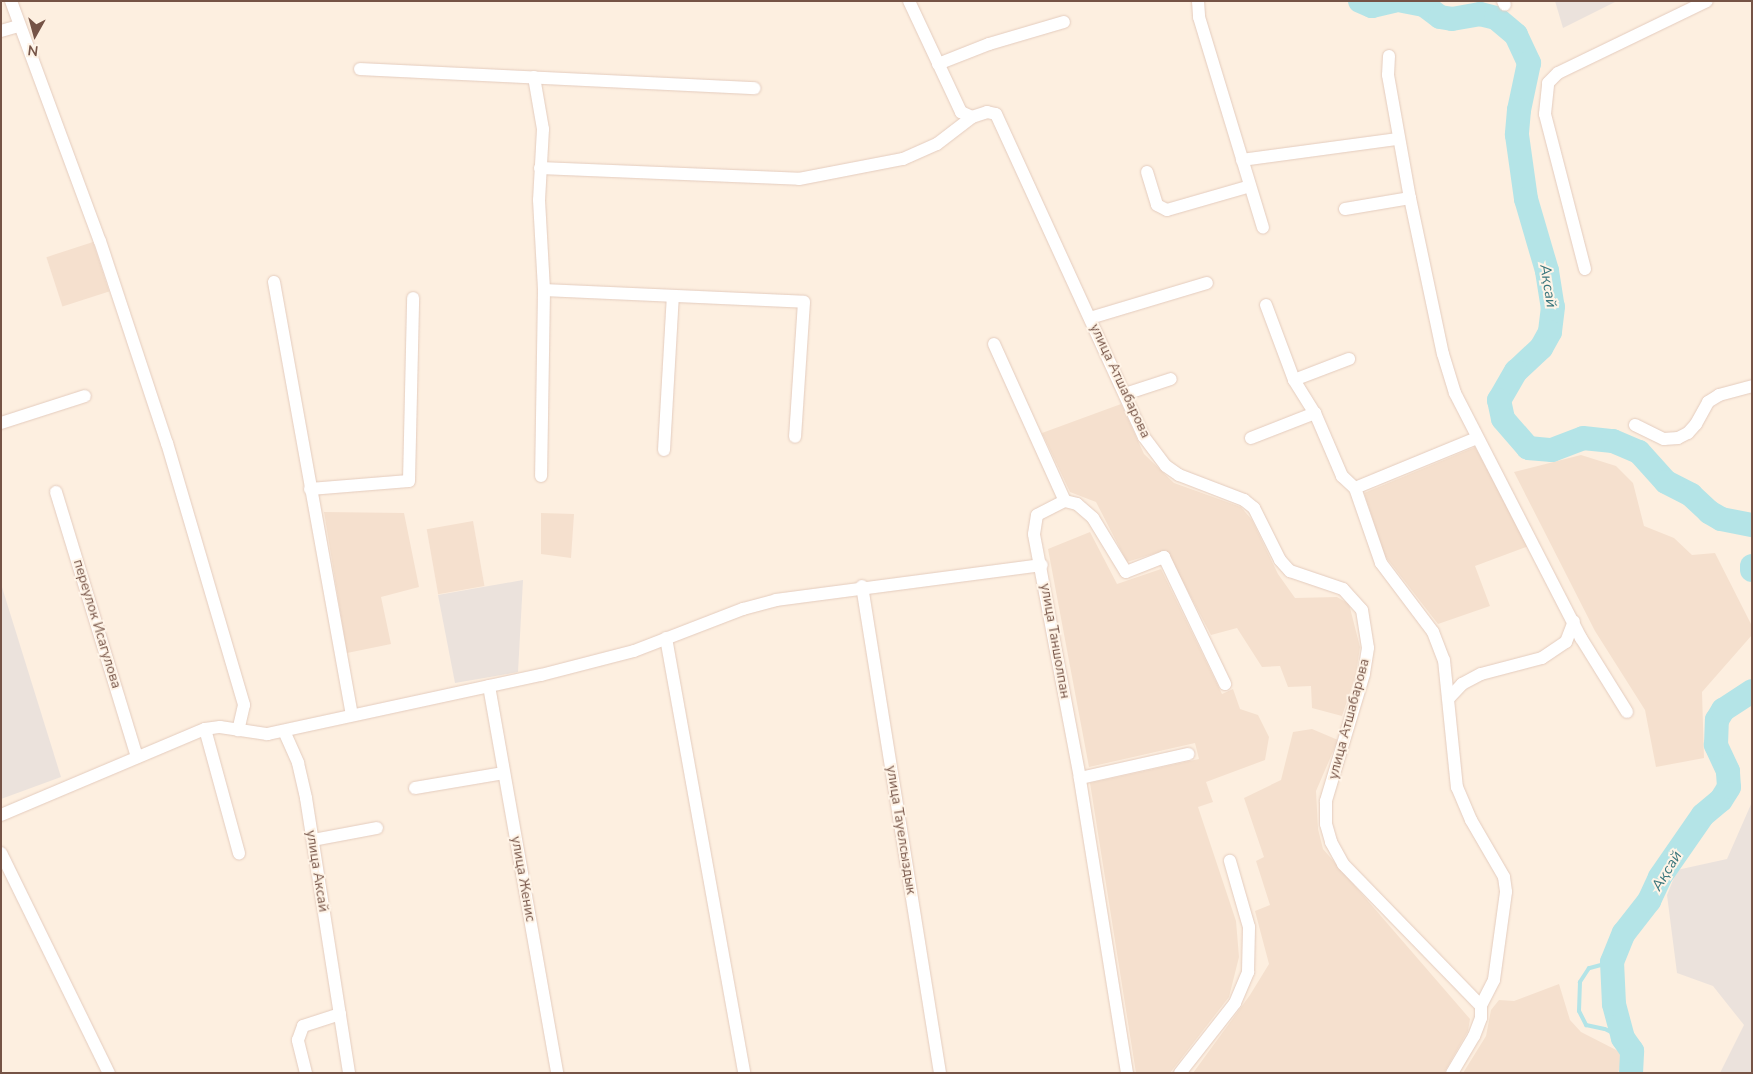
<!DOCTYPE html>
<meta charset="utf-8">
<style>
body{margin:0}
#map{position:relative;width:1753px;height:1074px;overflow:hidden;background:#fdefe0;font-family:"Nunito Sans",sans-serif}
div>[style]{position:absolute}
.residential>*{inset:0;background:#f5e0ce;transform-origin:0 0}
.industrial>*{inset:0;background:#ebe2dc}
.stream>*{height:4px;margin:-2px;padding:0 2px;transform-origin:2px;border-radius:2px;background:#b4e4e7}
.river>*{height:24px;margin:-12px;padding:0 12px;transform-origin:12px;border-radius:12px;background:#b4e4e7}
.roads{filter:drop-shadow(0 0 1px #e4ccbe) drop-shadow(0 0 1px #e4ccbe)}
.street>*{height:12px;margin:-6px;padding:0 6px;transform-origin:6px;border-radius:6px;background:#fff}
span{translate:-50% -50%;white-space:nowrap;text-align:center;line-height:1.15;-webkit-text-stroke:4px #fff4e7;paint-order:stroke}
.street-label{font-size:14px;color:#755346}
.water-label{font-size:15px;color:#3a767c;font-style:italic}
.frame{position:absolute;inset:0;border:2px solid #755346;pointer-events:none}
.north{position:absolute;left:10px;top:10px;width:50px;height:50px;-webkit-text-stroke:4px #fff4e7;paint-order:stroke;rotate:187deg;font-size:14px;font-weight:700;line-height:20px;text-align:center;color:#755346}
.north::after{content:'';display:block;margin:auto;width:18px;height:22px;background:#755346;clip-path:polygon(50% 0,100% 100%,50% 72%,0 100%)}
</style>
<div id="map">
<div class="residential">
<div style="left:93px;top:242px;width:52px;height:49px;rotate:72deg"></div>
<div style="clip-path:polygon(1121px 404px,1144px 454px,1174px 483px,1241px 507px,1252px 520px,1278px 574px,1295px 598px,1337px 597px,1349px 604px,1360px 647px,1356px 674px,1342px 716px,1312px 708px,1311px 686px,1288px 687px,1280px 666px,1262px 667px,1237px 628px,1211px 635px,1166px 550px,1127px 562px,1096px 502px,1070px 492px,1042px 433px)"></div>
<div style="clip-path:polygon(1475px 447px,1529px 546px,1475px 566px,1490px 606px,1438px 624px,1385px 556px,1364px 493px)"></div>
<div style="clip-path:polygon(1581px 455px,1616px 466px,1633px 483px,1644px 526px,1674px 538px,1692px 555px,1715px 553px,1752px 626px,1752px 635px,1702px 692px,1704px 758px,1656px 767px,1645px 710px,1595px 631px,1514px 472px)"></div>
<div style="clip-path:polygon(324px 512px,404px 513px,419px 587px,381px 597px,391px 644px,347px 653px)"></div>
<div style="clip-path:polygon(541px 513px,574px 514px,571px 558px,541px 554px)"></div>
<div style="left:473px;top:521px;width:66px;height:47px;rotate:80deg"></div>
<div style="clip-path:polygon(1090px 532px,1117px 584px,1161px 569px,1222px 694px,1233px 689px,1240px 709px,1258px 715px,1269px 737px,1265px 760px,1206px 782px,1213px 802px,1198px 807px,1236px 921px,1239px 957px,1229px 997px,1170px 1073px,1136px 1073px,1090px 783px,1199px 759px,1195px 743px,1089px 767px,1048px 549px)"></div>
<div style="clip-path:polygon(1312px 729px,1338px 740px,1316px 791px,1318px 829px,1323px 849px,1470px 1019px,1468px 1031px,1444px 1073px,1193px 1073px,1250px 995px,1269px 964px,1255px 911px,1270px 905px,1256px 861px,1264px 857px,1244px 798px,1281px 780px,1293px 732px)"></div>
<div style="clip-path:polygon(1559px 984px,1570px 1020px,1581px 1032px,1624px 1054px,1618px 1073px,1463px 1073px,1486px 1036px,1491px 1010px,1499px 1000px,1514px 1001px)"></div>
</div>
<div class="industrial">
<div style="clip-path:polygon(1555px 1px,1617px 1px,1563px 28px)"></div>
<div style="clip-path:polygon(523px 580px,518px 672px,455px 683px,438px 595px)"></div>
<div style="clip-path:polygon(1px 584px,61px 777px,1px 799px)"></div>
<div style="clip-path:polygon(1752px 802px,1752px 1073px,1720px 1073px,1744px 1025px,1713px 986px,1677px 973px,1667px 895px,1677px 870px,1727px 859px)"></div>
</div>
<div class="stream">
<div style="left:1612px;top:962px;width:24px;rotate:165deg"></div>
<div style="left:1589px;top:968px;width:17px;rotate:123deg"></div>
<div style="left:1580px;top:982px;width:29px;rotate:92deg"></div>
<div style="left:1579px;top:1011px;width:16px;rotate:63deg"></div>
<div style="left:1586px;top:1025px;width:19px;rotate:12deg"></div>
<div style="left:1605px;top:1029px;width:20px;rotate:27deg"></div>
</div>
<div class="river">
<div style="left:1360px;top:1px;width:13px;rotate:23deg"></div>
<div style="left:1372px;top:6px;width:23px;rotate:-13deg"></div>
<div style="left:1403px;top:1px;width:21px;rotate:11deg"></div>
<div style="left:1424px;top:5px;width:20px;rotate:37deg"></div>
<div style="left:1440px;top:17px;width:12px;rotate:9deg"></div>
<div style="left:1452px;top:19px;width:28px;rotate:-10deg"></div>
<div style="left:1480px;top:14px;width:16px;rotate:14deg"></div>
<div style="left:1496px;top:18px;width:26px;rotate:40deg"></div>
<div style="left:1516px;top:35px;width:31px;rotate:65deg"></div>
<div style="left:1529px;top:63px;width:48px;rotate:102deg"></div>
<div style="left:1519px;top:110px;width:25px;rotate:95deg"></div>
<div style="left:1517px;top:135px;width:65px;rotate:82deg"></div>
<div style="left:1526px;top:199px;width:75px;rotate:73.7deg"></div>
<div style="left:1547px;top:271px;width:36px;rotate:81deg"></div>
<div style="left:1553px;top:307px;width:25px;rotate:97deg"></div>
<div style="left:1550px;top:332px;width:18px;rotate:119deg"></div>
<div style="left:1541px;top:348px;width:34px;rotate:137deg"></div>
<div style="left:1516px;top:371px;width:34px;rotate:120deg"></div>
<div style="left:1499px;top:400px;width:19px;rotate:78deg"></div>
<div style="left:1503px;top:419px;width:38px;rotate:49deg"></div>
<div style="left:1528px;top:448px;width:24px;rotate:5deg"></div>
<div style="left:1552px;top:450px;width:33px;rotate:-21deg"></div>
<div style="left:1583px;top:438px;width:30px;rotate:6deg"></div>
<div style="left:1613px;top:441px;width:28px;rotate:23deg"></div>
<div style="left:1639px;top:452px;width:40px;rotate:48deg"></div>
<div style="left:1666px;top:482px;width:28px;rotate:27deg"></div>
<div style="left:1691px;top:495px;width:25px;rotate:43deg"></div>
<div style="left:1709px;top:512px;width:14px;rotate:30deg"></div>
<div style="left:1721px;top:519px;width:32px;rotate:11deg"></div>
<div style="left:1752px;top:566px;width:4px;rotate:90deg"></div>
<div style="left:1631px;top:1073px;width:22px;rotate:-87deg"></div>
<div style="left:1632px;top:1051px;width:16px;rotate:-125deg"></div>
<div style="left:1623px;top:1038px;width:35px;rotate:-105deg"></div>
<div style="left:1614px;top:1004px;width:42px;rotate:-92.7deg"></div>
<div style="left:1612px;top:962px;width:31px;rotate:-68deg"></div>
<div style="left:1624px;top:933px;width:41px;rotate:-52deg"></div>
<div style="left:1649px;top:901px;width:26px;rotate:-65deg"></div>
<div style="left:1660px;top:877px;width:75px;rotate:-55.3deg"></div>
<div style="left:1703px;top:815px;width:23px;rotate:-40deg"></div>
<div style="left:1721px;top:800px;width:15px;rotate:-58deg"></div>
<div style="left:1729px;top:787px;width:16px;rotate:-94deg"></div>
<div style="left:1728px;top:771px;width:29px;rotate:-115deg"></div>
<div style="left:1716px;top:745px;width:25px;rotate:-88deg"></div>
<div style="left:1717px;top:720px;width:12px;rotate:-59deg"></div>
<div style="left:1723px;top:710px;width:35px;rotate:-33deg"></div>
</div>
<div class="roads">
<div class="street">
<div style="left:11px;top:1px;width:256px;rotate:69.7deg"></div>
<div style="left:100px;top:241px;width:213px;rotate:71.7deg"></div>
<div style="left:167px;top:443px;width:273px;rotate:73.6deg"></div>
<div style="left:244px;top:705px;width:26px;rotate:103deg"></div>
<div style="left:909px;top:1px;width:123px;rotate:64.9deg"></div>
<div style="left:961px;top:112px;width:12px;rotate:24deg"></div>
<div style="left:1198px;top:1px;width:16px;rotate:86deg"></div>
<div style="left:1199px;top:17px;width:220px;rotate:73.1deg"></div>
<div style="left:1503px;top:1px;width:4px;rotate:63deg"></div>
<div style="left:1px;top:31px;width:19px;rotate:-16deg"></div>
<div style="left:1389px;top:56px;width:19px;rotate:93deg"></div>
<div style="left:1388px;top:75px;width:125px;rotate:79.9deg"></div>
<div style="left:1410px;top:198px;width:159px;rotate:78.1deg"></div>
<div style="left:1443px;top:354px;width:41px;rotate:72.9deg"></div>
<div style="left:1455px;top:393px;width:276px;rotate:62.8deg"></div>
<div style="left:1581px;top:638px;width:87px;rotate:58.1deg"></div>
<div style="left:938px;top:64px;width:55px;rotate:-21.4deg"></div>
<div style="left:989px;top:44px;width:78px;rotate:-16.3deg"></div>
<div style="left:360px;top:69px;width:395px;rotate:2.8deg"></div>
<div style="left:534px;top:77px;width:53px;rotate:80.2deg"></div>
<div style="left:543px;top:129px;width:71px;rotate:93.2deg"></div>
<div style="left:539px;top:200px;width:90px;rotate:86.8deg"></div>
<div style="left:544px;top:290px;width:186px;rotate:90.9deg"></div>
<div style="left:1242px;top:160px;width:157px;rotate:-7.7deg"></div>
<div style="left:540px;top:168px;width:259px;rotate:2.4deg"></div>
<div style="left:799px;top:179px;width:106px;rotate:-10.9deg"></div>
<div style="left:903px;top:159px;width:37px;rotate:-24deg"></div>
<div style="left:937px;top:144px;width:44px;rotate:-37.6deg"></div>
<div style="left:972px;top:117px;width:16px;rotate:-18deg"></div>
<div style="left:987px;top:112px;width:9px;rotate:13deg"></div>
<div style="left:996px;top:114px;width:355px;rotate:65.4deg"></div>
<div style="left:1144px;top:437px;width:36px;rotate:53deg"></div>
<div style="left:1166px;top:466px;width:16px;rotate:35deg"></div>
<div style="left:1179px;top:475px;width:70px;rotate:21deg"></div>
<div style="left:1244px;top:500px;width:13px;rotate:39deg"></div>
<div style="left:1254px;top:508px;width:58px;rotate:63.4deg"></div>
<div style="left:1280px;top:560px;width:15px;rotate:48deg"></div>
<div style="left:1290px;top:571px;width:56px;rotate:18.8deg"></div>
<div style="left:1343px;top:589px;width:28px;rotate:48deg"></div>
<div style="left:1362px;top:610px;width:38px;rotate:81deg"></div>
<div style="left:1368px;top:648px;width:26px;rotate:99deg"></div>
<div style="left:1364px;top:674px;width:133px;rotate:106.7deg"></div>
<div style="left:1326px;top:801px;width:23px;rotate:90deg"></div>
<div style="left:1326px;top:824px;width:19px;rotate:74deg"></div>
<div style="left:1331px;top:842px;width:25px;rotate:61deg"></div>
<div style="left:1343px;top:864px;width:198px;rotate:45.8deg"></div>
<div style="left:1481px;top:1006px;width:12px;rotate:90deg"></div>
<div style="left:1481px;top:1018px;width:19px;rotate:111deg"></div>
<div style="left:1474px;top:1036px;width:43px;rotate:120.7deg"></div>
<div style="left:1147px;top:172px;width:34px;rotate:73deg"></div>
<div style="left:1157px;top:205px;width:11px;rotate:27deg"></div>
<div style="left:1167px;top:210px;width:86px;rotate:-16.1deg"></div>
<div style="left:1345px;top:209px;width:66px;rotate:-9.6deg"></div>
<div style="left:1585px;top:269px;width:160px;rotate:-104.5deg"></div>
<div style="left:1545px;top:114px;width:31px;rotate:-84deg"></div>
<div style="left:1548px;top:83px;width:14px;rotate:-45deg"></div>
<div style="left:1558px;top:73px;width:165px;rotate:-25.8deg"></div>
<div style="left:274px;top:282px;width:439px;rotate:79.8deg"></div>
<div style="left:544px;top:290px;width:260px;rotate:2.6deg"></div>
<div style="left:804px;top:302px;width:135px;rotate:93.8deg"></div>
<div style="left:1266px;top:305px;width:80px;rotate:69.5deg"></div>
<div style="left:1294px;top:380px;width:39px;rotate:58deg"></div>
<div style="left:1315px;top:413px;width:69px;rotate:66.8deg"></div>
<div style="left:1342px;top:476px;width:18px;rotate:43deg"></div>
<div style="left:1355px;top:488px;width:79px;rotate:70.9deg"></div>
<div style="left:1381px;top:563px;width:86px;rotate:53deg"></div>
<div style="left:1433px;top:632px;width:30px;rotate:69deg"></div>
<div style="left:1444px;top:660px;width:128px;rotate:84.2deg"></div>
<div style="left:1457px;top:787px;width:36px;rotate:67deg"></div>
<div style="left:1471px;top:820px;width:66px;rotate:59.9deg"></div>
<div style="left:1504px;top:877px;width:15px;rotate:82deg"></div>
<div style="left:1506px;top:892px;width:89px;rotate:97.8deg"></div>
<div style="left:1494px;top:980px;width:29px;rotate:117deg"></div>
<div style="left:1090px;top:318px;width:122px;rotate:-16.7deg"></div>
<div style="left:994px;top:344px;width:172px;rotate:65.7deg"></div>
<div style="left:1294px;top:380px;width:59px;rotate:-20.9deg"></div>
<div style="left:1125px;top:394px;width:48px;rotate:-18.1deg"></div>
<div style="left:1px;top:423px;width:88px;rotate:-17.8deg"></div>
<div style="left:1635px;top:425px;width:32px;rotate:26deg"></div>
<div style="left:1664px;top:439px;width:14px;rotate:-4deg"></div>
<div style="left:1678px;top:438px;width:11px;rotate:-27deg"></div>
<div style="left:1688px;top:433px;width:12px;rotate:-48deg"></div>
<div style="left:1696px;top:424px;width:25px;rotate:-61deg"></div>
<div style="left:1708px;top:402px;width:13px;rotate:-32deg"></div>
<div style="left:1719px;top:395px;width:34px;rotate:-15deg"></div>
<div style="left:1251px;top:438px;width:69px;rotate:-21.3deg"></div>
<div style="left:664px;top:450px;width:154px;rotate:-86.7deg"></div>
<div style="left:1355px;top:488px;width:132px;rotate:-22.3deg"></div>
<div style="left:310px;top:489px;width:99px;rotate:-4.6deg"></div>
<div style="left:409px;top:481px;width:183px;rotate:-88.7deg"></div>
<div style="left:56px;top:492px;width:277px;rotate:73deg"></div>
<div style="left:862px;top:586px;width:493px;rotate:80.9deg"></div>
<div style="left:666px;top:638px;width:442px;rotate:79.8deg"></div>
<div style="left:489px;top:686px;width:393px;rotate:80deg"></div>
<div style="left:1450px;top:697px;width:18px;rotate:-47deg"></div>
<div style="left:1462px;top:684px;width:21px;rotate:-28deg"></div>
<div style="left:1481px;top:674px;width:63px;rotate:-14.7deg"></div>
<div style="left:1542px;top:658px;width:29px;rotate:-34deg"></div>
<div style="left:1566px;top:642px;width:22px;rotate:-69deg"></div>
<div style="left:205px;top:729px;width:129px;rotate:74.7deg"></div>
<div style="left:284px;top:731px;width:35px;rotate:66deg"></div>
<div style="left:298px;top:763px;width:36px;rotate:77deg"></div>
<div style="left:306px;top:798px;width:278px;rotate:81.1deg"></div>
<div style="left:1080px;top:778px;width:111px;rotate:-12.5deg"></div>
<div style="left:415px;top:788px;width:90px;rotate:-9.6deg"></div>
<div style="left:1px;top:815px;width:221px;rotate:-22.9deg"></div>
<div style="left:205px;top:729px;width:15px;rotate:-8deg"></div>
<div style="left:220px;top:727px;width:48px;rotate:8.5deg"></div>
<div style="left:267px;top:734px;width:280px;rotate:-12.2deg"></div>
<div style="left:541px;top:675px;width:96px;rotate:-14.5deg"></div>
<div style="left:634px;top:651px;width:117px;rotate:-21.1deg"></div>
<div style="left:743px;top:609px;width:34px;rotate:-15deg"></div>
<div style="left:776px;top:600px;width:268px;rotate:-7.5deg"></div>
<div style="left:313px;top:840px;width:65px;rotate:-10.6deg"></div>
<div style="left:1px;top:853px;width:245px;rotate:63.9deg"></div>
<div style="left:306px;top:1073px;width:34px;rotate:-104deg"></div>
<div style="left:298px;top:1040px;width:15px;rotate:-70deg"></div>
<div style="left:303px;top:1026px;width:39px;rotate:-18deg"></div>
<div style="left:1127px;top:1073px;width:299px;rotate:-99.1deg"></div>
<div style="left:1080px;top:778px;width:248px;rotate:-100.7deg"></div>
<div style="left:1034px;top:534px;width:19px;rotate:-81deg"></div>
<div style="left:1037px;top:515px;width:31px;rotate:-27deg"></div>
<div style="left:1065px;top:501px;width:12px;rotate:14deg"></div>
<div style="left:1077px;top:504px;width:21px;rotate:41deg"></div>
<div style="left:1093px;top:518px;width:63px;rotate:58.6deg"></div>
<div style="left:1126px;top:572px;width:41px;rotate:-21.5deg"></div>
<div style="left:1164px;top:557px;width:141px;rotate:64.3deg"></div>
<div style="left:1180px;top:1073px;width:89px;rotate:-51.8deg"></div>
<div style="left:1235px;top:1003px;width:34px;rotate:-67deg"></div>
<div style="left:1248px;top:972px;width:45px;rotate:-88.7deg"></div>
<div style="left:1249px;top:927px;width:69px;rotate:-106.1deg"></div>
</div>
</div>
<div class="street-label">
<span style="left:1120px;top:381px;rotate:65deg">улица Атшабарова</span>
<span style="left:97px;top:624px;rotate:73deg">переулок Исагулова</span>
<span style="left:1055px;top:641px;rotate:80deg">улица Таншолпан</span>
<span style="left:1349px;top:719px;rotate:-75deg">улица Атшабарова</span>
<span style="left:901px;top:830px;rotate:81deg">улица Тауелсыздык</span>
<span style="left:317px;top:871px;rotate:81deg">улица Аксай</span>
<span style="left:523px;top:879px;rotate:80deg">улица Женис</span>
</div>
<div class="water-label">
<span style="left:1548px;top:286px;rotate:81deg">Ақсай</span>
<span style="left:1667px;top:871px;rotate:-59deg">Ақсай</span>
</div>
<div class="frame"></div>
<div class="north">N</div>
</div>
